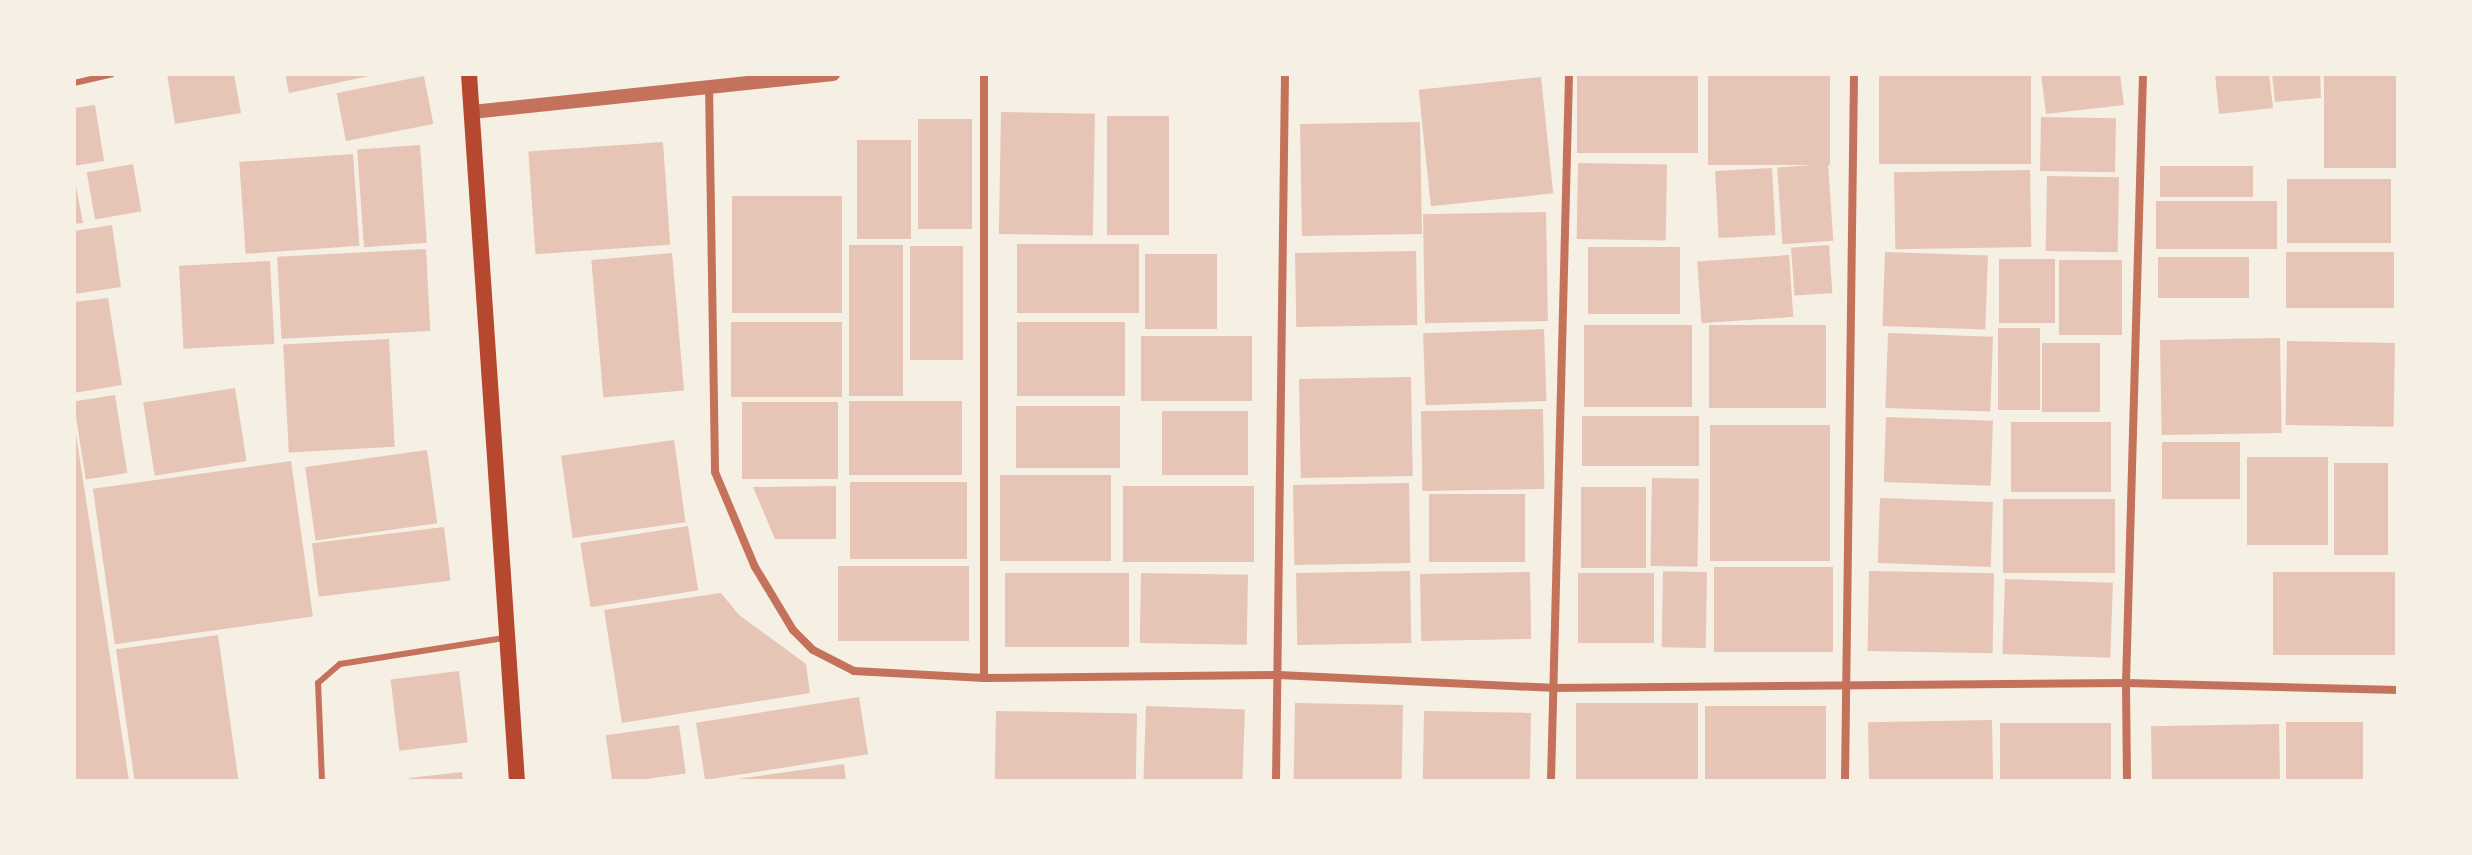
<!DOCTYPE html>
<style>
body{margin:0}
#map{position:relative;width:2472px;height:855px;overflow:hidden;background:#f6efe4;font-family:Lora,serif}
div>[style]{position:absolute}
.building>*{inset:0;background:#e6c5b7;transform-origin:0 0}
.service>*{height:6px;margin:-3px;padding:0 3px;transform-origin:3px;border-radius:3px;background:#c5725c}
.minor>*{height:8px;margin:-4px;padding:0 4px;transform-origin:4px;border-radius:4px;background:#c5725c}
.tertiary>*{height:14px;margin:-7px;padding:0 7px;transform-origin:7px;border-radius:7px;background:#c5725c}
.secondary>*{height:16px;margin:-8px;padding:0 8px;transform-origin:8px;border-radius:8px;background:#b5482f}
span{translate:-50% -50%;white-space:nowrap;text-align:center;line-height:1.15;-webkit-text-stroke:6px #f6efe4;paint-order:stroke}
.frame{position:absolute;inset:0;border:76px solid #f6efe4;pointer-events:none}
</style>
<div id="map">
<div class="building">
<div style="clip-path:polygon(167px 74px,234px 74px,241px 113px,175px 124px)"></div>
<div style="clip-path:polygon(285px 74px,374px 74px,374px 75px,289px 93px)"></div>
<div style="left:1577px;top:74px;width:121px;height:79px"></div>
<div style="left:1708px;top:74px;width:122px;height:91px"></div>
<div style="left:1879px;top:74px;width:152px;height:90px"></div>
<div style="clip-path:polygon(2041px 74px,2120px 74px,2124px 105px,2046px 114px)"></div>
<div style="clip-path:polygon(2215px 74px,2269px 74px,2273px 108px,2219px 114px)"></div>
<div style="clip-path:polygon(2272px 74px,2320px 74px,2321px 98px,2275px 102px)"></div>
<div style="left:2324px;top:74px;width:74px;height:94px"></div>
<div style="left:424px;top:76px;width:49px;height:89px;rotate:79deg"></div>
<div style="left:1541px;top:77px;width:117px;height:123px;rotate:84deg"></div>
<div style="clip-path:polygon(95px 105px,104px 161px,74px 166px,74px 108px)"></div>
<div style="left:1001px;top:112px;width:94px;height:122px;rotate:1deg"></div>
<div style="left:1107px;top:116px;width:62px;height:119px"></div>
<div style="left:2041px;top:117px;width:75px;height:54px;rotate:1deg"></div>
<div style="left:918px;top:119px;width:54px;height:110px"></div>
<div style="left:1420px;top:122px;width:112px;height:120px;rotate:89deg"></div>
<div style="left:857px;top:140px;width:54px;height:99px"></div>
<div style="left:663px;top:142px;width:103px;height:135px;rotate:86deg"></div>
<div style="left:420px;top:145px;width:98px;height:63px;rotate:86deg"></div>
<div style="left:353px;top:154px;width:92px;height:114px;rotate:86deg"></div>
<div style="left:1578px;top:163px;width:89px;height:76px;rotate:1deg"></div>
<div style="left:133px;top:164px;width:48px;height:47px;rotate:80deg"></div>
<div style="left:1828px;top:164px;width:77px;height:51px;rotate:86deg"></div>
<div style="left:2253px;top:166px;width:31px;height:93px;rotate:90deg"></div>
<div style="left:1772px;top:168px;width:67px;height:57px;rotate:87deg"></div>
<div style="left:2030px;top:170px;width:77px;height:136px;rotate:89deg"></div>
<div style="clip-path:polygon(74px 175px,83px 223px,74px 224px)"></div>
<div style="left:2047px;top:176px;width:72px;height:75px;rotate:1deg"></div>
<div style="left:2287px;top:179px;width:104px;height:64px"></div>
<div style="left:842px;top:196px;width:117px;height:110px;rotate:90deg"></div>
<div style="left:2277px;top:201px;width:48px;height:121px;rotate:90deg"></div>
<div style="left:1546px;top:212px;width:109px;height:123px;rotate:89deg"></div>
<div style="clip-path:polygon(112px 225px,121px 287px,74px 294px,74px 231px)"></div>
<div style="left:1017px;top:244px;width:122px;height:69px"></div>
<div style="left:903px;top:245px;width:151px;height:54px;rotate:90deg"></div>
<div style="left:1829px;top:245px;width:48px;height:38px;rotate:86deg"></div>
<div style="left:910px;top:246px;width:53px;height:114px"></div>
<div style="left:1588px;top:247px;width:92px;height:67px"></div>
<div style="left:426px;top:249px;width:82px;height:149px;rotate:87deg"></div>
<div style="left:1416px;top:251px;width:74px;height:121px;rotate:89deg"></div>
<div style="left:1885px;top:252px;width:103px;height:74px;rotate:2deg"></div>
<div style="left:2286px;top:252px;width:108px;height:56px"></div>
<div style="left:672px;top:253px;width:138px;height:81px;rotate:85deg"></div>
<div style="left:1145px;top:254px;width:72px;height:75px"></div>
<div style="left:1789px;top:255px;width:62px;height:92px;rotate:86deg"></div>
<div style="left:2249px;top:257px;width:41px;height:91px;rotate:90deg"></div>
<div style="left:1999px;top:259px;width:56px;height:64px"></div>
<div style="left:2059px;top:260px;width:63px;height:75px"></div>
<div style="left:270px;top:261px;width:83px;height:91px;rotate:87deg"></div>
<div style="clip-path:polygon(108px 298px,122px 385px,74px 393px,74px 302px)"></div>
<div style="left:842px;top:322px;width:75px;height:111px;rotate:90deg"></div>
<div style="left:1017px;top:322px;width:108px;height:74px"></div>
<div style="left:1584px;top:325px;width:108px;height:82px"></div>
<div style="left:1709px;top:325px;width:117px;height:83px"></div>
<div style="left:1998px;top:328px;width:42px;height:82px"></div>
<div style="left:1544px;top:329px;width:72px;height:121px;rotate:88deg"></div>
<div style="left:1888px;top:333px;width:105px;height:75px;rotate:2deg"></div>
<div style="left:1141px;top:336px;width:111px;height:65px"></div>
<div style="left:2280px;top:338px;width:95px;height:120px;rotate:89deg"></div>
<div style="left:389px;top:339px;width:108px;height:106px;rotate:87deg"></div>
<div style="left:2287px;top:341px;width:108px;height:84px;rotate:1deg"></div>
<div style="left:2042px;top:343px;width:58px;height:69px"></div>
<div style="left:1411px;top:377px;width:99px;height:112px;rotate:89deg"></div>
<div style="left:235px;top:388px;width:74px;height:93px;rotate:81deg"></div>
<div style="left:115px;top:395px;width:79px;height:42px;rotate:81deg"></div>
<div style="left:849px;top:401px;width:113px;height:74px"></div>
<div style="left:838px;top:402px;width:77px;height:96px;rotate:90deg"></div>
<div style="left:1016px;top:406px;width:104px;height:62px"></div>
<div style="left:1543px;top:409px;width:80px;height:122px;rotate:89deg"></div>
<div style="left:1162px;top:411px;width:86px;height:64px"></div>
<div style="left:1699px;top:416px;width:50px;height:117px;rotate:90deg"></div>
<div style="left:1886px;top:417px;width:107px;height:65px;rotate:2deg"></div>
<div style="left:2011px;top:422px;width:100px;height:70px"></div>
<div style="left:1710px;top:425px;width:120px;height:136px"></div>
<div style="clip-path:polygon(74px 434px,76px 434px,129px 781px,74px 781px)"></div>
<div style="left:674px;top:440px;width:83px;height:114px;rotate:82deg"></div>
<div style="left:2162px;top:442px;width:78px;height:57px"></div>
<div style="left:427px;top:450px;width:74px;height:123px;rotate:82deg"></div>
<div style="left:2247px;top:457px;width:81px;height:88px"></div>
<div style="left:291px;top:461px;width:157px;height:200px;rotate:82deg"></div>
<div style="left:2334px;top:463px;width:54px;height:92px"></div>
<div style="left:1000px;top:475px;width:111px;height:86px"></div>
<div style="left:1652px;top:478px;width:47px;height:88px;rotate:1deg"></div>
<div style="left:850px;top:482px;width:117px;height:77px"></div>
<div style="left:1409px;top:483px;width:80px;height:116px;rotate:89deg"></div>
<div style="clip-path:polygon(836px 486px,836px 539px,775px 539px,753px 487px)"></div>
<div style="left:1123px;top:486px;width:131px;height:76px"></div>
<div style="left:1581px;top:487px;width:65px;height:81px"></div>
<div style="left:1525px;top:494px;width:68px;height:96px;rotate:90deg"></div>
<div style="left:1880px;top:498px;width:113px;height:65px;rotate:2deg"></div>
<div style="left:2003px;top:499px;width:112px;height:74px"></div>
<div style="left:688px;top:526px;width:65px;height:109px;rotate:81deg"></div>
<div style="left:444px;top:527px;width:54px;height:133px;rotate:83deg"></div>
<div style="left:838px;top:566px;width:131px;height:75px"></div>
<div style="left:1714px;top:567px;width:119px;height:85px"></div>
<div style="left:1410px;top:571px;width:72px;height:114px;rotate:89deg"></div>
<div style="left:1869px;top:571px;width:125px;height:80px;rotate:1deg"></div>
<div style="left:1530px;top:572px;width:67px;height:110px;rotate:89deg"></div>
<div style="left:1707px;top:572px;width:76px;height:44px;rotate:91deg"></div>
<div style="left:2273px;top:572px;width:122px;height:83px"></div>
<div style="left:1005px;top:573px;width:124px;height:74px"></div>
<div style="left:1141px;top:573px;width:107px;height:70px;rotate:1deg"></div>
<div style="left:1578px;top:573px;width:76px;height:70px"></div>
<div style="left:2005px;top:579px;width:108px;height:75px;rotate:2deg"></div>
<div style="clip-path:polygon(721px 593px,739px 615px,806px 664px,810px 693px,622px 723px,604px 610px)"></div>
<div style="left:218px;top:635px;width:147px;height:103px;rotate:82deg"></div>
<div style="left:459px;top:671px;width:72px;height:69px;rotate:83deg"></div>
<div style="left:859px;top:697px;width:58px;height:165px;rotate:81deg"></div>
<div style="left:1295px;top:703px;width:108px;height:78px;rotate:1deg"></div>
<div style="left:1698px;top:703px;width:78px;height:122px;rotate:90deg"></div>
<div style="left:1146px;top:706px;width:99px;height:75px;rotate:2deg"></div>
<div style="left:1826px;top:706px;width:75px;height:121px;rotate:90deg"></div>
<div style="left:996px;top:711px;width:141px;height:70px;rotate:1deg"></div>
<div style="left:1424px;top:711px;width:107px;height:70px;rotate:1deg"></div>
<div style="left:1992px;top:720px;width:61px;height:124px;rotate:89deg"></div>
<div style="left:2286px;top:722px;width:77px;height:59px"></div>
<div style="left:2000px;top:723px;width:111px;height:58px"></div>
<div style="left:2279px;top:724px;width:57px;height:128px;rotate:89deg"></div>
<div style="left:679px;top:725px;width:49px;height:74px;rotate:82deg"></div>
<div style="clip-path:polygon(844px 764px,846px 781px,737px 781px,737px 779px)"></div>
<div style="clip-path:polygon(462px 772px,463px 781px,409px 781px,409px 778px)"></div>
</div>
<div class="service">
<div style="left:74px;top:83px;width:39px;rotate:-13deg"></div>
<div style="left:322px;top:781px;width:98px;rotate:-92.3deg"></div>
<div style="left:318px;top:683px;width:29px;rotate:-41deg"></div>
<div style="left:340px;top:664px;width:166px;rotate:-9deg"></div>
</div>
<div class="minor">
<div style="left:709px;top:86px;width:386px;rotate:89.1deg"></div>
<div style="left:715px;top:472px;width:103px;rotate:67.2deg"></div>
<div style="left:755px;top:567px;width:74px;rotate:58.9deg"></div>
<div style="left:793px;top:630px;width:28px;rotate:45deg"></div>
<div style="left:813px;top:650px;width:46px;rotate:27.1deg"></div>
<div style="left:854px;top:671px;width:130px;rotate:3.1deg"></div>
<div style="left:984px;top:678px;width:295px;rotate:-0.6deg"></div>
<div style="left:1279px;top:675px;width:273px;rotate:2.7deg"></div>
<div style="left:1552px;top:688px;width:574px;rotate:-0.5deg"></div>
<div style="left:2126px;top:683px;width:272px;rotate:1.5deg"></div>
<div style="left:984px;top:678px;width:604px;rotate:-90deg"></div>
<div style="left:1276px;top:781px;width:707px;rotate:-89.27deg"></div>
<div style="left:1551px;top:781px;width:707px;rotate:-88.54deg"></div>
<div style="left:1845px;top:781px;width:707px;rotate:-89.27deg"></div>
<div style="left:2127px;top:781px;width:98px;rotate:-90.6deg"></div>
<div style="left:2126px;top:683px;width:609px;rotate:-88.4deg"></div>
</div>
<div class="tertiary">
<div style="left:472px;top:112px;width:363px;rotate:-6deg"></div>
</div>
<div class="secondary">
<div style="left:469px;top:74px;width:709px;rotate:86.12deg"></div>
</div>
<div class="frame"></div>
</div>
